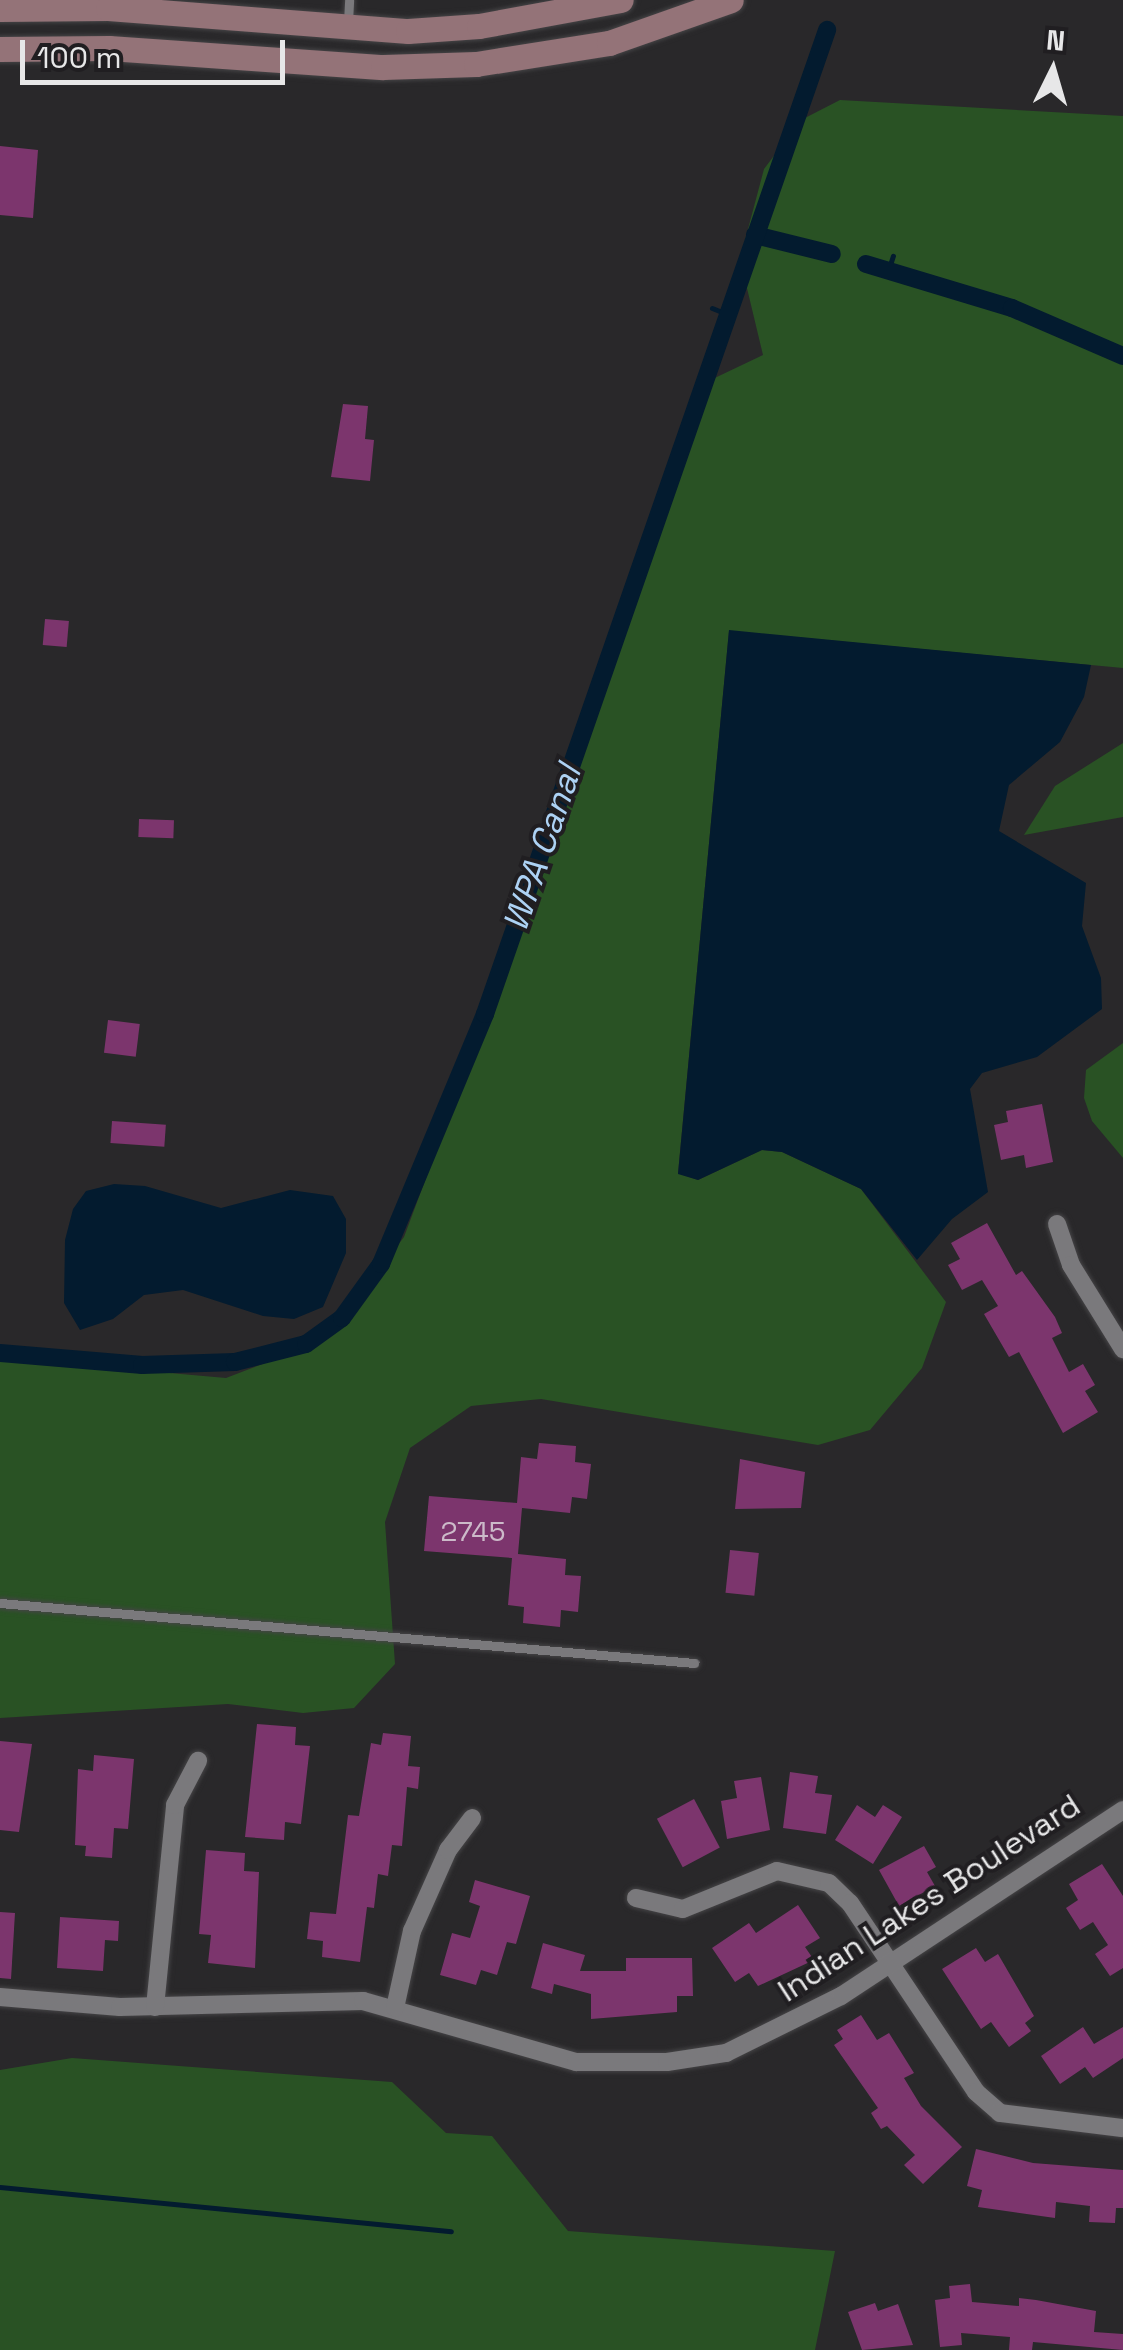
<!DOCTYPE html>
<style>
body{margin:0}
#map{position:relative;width:1123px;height:2350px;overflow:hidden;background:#29282a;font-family:"Space Grotesk",sans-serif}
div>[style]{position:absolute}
.green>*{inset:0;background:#295224}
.water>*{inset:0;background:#031b2f}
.stream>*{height:5px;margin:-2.5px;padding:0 2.5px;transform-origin:2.5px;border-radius:2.5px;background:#031b2f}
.canal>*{height:18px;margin:-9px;padding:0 9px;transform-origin:9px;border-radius:9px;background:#031b2f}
.building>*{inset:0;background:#7c356d;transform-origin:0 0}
.roads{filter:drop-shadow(0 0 2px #454446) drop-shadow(0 0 2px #454446)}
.lane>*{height:9px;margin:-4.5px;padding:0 4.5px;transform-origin:4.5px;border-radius:4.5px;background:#7a797c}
.street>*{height:18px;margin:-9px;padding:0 9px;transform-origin:9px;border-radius:9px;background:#7a797c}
.secondary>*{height:25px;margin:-12.5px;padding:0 12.5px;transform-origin:12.5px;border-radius:12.5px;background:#947378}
span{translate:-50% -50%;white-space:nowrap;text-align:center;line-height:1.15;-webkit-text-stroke:8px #201e21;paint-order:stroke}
.number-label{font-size:28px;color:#ccbac9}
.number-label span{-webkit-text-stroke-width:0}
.street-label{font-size:32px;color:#e7e7e8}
.water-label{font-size:35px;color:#add2f4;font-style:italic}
.north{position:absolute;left:1003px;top:20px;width:100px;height:100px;-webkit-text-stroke:8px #201e21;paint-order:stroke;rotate:5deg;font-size:28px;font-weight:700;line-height:40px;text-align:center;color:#e7e7e8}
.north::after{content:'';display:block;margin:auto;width:35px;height:45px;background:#e7e7e8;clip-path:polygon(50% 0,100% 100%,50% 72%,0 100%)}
.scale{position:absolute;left:20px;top:40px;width:265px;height:45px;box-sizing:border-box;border:5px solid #e7e7e8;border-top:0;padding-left:12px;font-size:30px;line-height:35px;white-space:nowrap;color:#e7e7e8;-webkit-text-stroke:8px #201e21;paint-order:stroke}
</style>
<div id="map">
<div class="green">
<div style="clip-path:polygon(840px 100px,1123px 116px,1123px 668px,729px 631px,678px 1173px,698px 1180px,762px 1150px,782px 1152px,861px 1189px,946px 1302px,922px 1368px,870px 1430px,818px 1445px,541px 1399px,471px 1406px,410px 1448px,385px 1522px,395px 1664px,354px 1708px,303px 1713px,228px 1704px,0 1718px,0 1358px,226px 1378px,326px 1340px,404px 1237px,518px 932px,700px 385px,763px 355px,740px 259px,764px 169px,801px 120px)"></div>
<div style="clip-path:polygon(1123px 743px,1123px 817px,1024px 835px,1055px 786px)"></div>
<div style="clip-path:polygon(1123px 1043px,1123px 1158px,1092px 1121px,1084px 1098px,1086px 1070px)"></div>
<div style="clip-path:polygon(72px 2058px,392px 2082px,446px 2133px,492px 2136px,568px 2231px,835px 2251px,815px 2350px,0 2350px,0 2070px)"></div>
</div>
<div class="water">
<div style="clip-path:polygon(729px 630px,1091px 665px,1084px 697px,1060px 742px,1009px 785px,999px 831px,1086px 883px,1082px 926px,1101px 978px,1102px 1009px,1037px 1057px,982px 1073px,970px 1089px,988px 1192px,952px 1219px,917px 1260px,861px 1189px,782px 1152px,762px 1150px,698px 1180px,678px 1174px)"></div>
<div style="clip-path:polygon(114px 1184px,145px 1186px,221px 1208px,290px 1190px,333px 1196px,346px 1219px,346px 1253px,323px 1307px,294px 1319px,263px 1316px,183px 1290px,144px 1295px,113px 1319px,80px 1330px,64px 1303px,65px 1240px,73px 1209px,86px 1191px)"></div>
</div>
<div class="stream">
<div style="left:888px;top:271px;width:16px;rotate:-72deg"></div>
<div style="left:712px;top:308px;width:16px;rotate:22deg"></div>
<div style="left:0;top:2187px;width:453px;rotate:5.6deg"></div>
</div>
<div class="canal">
<div style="left:755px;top:235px;width:79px;rotate:13.9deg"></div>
<div style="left:866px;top:264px;width:152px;rotate:16.8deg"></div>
<div style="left:1012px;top:308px;width:121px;rotate:23.4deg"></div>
<div style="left:0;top:1353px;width:143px;rotate:4.8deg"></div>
<div style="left:142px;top:1365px;width:93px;rotate:-1.8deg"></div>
<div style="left:235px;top:1362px;width:73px;rotate:-14.2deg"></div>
<div style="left:306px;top:1344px;width:44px;rotate:-35.8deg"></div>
<div style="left:342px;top:1318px;width:67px;rotate:-54.2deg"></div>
<div style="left:381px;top:1264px;width:271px;rotate:-67.4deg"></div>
<div style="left:485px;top:1014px;width:1042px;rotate:-70.83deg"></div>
</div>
<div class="building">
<div style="clip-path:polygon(0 146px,38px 150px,33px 218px,0 215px)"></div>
<div style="clip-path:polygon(343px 404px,368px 406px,365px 439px,374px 440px,370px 481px,331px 477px)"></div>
<div style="left:45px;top:619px;width:24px;height:26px;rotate:5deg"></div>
<div style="left:139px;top:819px;width:35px;height:18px;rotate:2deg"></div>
<div style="left:108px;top:1020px;width:32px;height:33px;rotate:7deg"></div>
<div style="clip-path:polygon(1042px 1104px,1053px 1162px,1026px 1168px,1024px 1155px,1001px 1160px,994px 1125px,1008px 1122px,1006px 1111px)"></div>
<div style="left:112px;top:1121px;width:54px;height:22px;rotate:4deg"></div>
<div style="clip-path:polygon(987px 1223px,1016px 1275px,1022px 1271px,1055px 1317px,1062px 1333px,1052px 1338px,1069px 1372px,1083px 1364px,1095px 1385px,1085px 1391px,1098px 1412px,1063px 1433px,1019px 1352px,1009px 1357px,984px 1314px,998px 1306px,982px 1280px,962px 1290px,948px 1265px,960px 1259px,951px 1243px)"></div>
<div style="clip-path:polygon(539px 1443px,576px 1446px,575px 1462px,591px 1464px,587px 1499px,572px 1497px,570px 1513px,522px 1508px,518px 1554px,566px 1559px,565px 1575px,581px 1576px,578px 1612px,561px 1610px,560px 1627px,523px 1623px,524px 1607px,508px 1605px,512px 1558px,424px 1551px,429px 1496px,517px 1503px,521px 1457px,537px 1459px)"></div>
<div style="clip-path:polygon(740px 1459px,805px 1472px,801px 1508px,735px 1509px)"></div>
<div style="left:730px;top:1550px;width:29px;height:43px;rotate:6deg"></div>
<div style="clip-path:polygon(257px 1724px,296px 1727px,295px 1745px,310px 1746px,301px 1824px,285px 1822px,284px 1840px,245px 1837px)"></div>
<div style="clip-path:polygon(383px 1733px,411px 1736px,408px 1766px,420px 1767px,418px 1789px,407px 1787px,402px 1846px,392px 1845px,388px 1876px,378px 1874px,374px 1908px,367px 1907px,360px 1962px,322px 1957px,323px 1941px,307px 1939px,310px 1912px,336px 1914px,348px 1815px,359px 1816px,371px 1743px,381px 1745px)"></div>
<div style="clip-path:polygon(0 1741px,32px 1744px,19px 1832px,0 1830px)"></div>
<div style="clip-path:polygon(94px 1755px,134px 1759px,128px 1829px,114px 1828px,112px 1858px,85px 1856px,86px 1846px,75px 1845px,78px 1769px,93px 1771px)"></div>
<div style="clip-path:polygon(790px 1772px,818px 1776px,815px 1793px,832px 1795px,826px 1834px,783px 1828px)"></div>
<div style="clip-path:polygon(761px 1777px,770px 1830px,727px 1839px,721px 1801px,737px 1798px,734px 1781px)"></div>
<div style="left:694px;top:1799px;width:55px;height:42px;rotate:62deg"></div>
<div style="clip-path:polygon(857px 1805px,875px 1817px,883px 1805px,902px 1817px,873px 1864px,835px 1840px)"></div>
<div style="clip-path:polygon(924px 1846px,936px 1867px,927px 1872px,935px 1886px,899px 1906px,879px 1870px)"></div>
<div style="clip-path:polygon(206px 1850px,245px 1853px,244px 1871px,259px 1872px,255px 1968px,208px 1963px,211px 1935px,199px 1934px)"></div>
<div style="clip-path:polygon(1102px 1864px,1123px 1896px,1123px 1968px,1110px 1976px,1095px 1954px,1108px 1945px,1093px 1922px,1080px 1930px,1066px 1908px,1078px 1900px,1069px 1884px)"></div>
<div style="clip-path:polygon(475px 1880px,530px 1896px,516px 1944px,507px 1942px,497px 1975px,481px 1970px,476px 1985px,440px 1975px,452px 1933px,470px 1938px,480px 1906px,469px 1902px)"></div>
<div style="clip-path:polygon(798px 1905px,820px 1938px,805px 1947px,814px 1960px,758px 1986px,749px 1973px,735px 1982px,712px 1948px,749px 1923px,756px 1933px)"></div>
<div style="clip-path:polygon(0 1912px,15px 1913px,11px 1979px,0 1978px)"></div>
<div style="clip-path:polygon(60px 1917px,119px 1921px,118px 1941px,105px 1940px,103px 1971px,57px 1968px)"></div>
<div style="clip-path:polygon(543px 1943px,585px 1955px,580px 1971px,626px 1971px,626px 1958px,692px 1958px,693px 1996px,677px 1996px,677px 2012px,591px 2019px,591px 1994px,554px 1984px,552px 1994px,531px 1988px)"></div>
<div style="clip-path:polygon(976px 1948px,985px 1962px,998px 1954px,1034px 2016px,1025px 2023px,1031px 2031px,1009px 2047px,991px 2022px,981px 2029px,942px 1969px)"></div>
<div style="clip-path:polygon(861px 2015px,877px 2040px,889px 2033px,914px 2073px,904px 2078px,921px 2106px,962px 2147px,923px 2184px,904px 2165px,915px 2155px,887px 2126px,881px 2129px,871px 2113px,878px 2108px,834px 2045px,843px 2039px,837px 2030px)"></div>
<div style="clip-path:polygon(1083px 2027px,1094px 2044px,1123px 2027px,1123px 2058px,1093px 2078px,1085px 2067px,1060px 2084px,1041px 2056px)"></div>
<div style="clip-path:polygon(976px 2149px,1033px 2163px,1123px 2170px,1123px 2208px,1116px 2208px,1115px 2223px,1089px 2222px,1090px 2206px,1056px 2202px,1055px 2218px,978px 2207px,982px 2190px,967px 2186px)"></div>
<div style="clip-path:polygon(970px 2284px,972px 2302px,1019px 2306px,1019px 2298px,1036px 2300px,1096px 2311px,1094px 2332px,1123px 2334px,1123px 2350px,1033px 2342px,1032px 2350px,1009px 2350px,1010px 2337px,961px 2333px,962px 2345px,940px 2347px,935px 2300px,950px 2298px,949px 2286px)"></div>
<div style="clip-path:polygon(875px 2303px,878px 2311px,898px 2304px,913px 2345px,862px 2350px,848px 2312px)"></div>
</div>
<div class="roads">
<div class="lane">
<div style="left:348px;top:22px;width:22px;rotate:-87deg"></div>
<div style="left:0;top:1603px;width:697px;rotate:4.94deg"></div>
</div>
<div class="street">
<div style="left:1057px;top:1224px;width:43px;rotate:71.1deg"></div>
<div style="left:1071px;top:1265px;width:99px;rotate:58.2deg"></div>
<div style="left:636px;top:1898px;width:48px;rotate:13.2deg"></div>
<div style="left:683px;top:1909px;width:101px;rotate:-22deg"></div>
<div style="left:777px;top:1871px;width:53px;rotate:13deg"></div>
<div style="left:829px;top:1883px;width:29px;rotate:44deg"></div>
<div style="left:850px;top:1903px;width:227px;rotate:56.3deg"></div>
<div style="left:976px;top:2092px;width:32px;rotate:41deg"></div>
<div style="left:1000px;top:2113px;width:124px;rotate:7deg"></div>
<div style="left:0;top:1997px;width:120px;rotate:4.8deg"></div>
<div style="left:120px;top:2007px;width:243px;rotate:-1.4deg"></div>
<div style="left:363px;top:2001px;width:222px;rotate:16deg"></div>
<div style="left:576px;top:2062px;width:91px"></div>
<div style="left:667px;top:2062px;width:60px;rotate:-8.7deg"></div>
<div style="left:726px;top:2053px;width:128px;rotate:-26.4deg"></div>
<div style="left:841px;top:1996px;width:338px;rotate:-33.4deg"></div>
<div style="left:155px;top:2007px;width:203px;rotate:-84.3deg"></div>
<div style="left:175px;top:1805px;width:50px;rotate:-62.4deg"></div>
<div style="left:395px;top:2008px;width:79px;rotate:-77.6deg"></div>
<div style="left:412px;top:1931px;width:89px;rotate:-66deg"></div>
<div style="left:448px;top:1850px;width:40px;rotate:-53deg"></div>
</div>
<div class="secondary">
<div style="left:0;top:9px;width:108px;rotate:-0.5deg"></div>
<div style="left:108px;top:8px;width:301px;rotate:4.4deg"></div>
<div style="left:408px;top:31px;width:71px;rotate:-4deg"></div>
<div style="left:479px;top:26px;width:144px;rotate:-10.4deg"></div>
<div style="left:0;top:49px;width:109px;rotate:-0.5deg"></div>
<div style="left:109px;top:48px;width:275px;rotate:4deg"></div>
<div style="left:383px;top:67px;width:93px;rotate:-1.8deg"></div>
<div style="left:476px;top:64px;width:135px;rotate:-9deg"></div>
<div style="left:609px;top:43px;width:129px;rotate:-19.4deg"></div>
</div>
</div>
<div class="number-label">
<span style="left:473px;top:1531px">2745</span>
</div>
<div class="street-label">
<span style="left:929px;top:1898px;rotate:-33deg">Indian Lakes Boulevard</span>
</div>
<div class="water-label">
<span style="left:542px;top:848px;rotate:-71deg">WPA Canal</span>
</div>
<div class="north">N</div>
<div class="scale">100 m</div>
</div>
